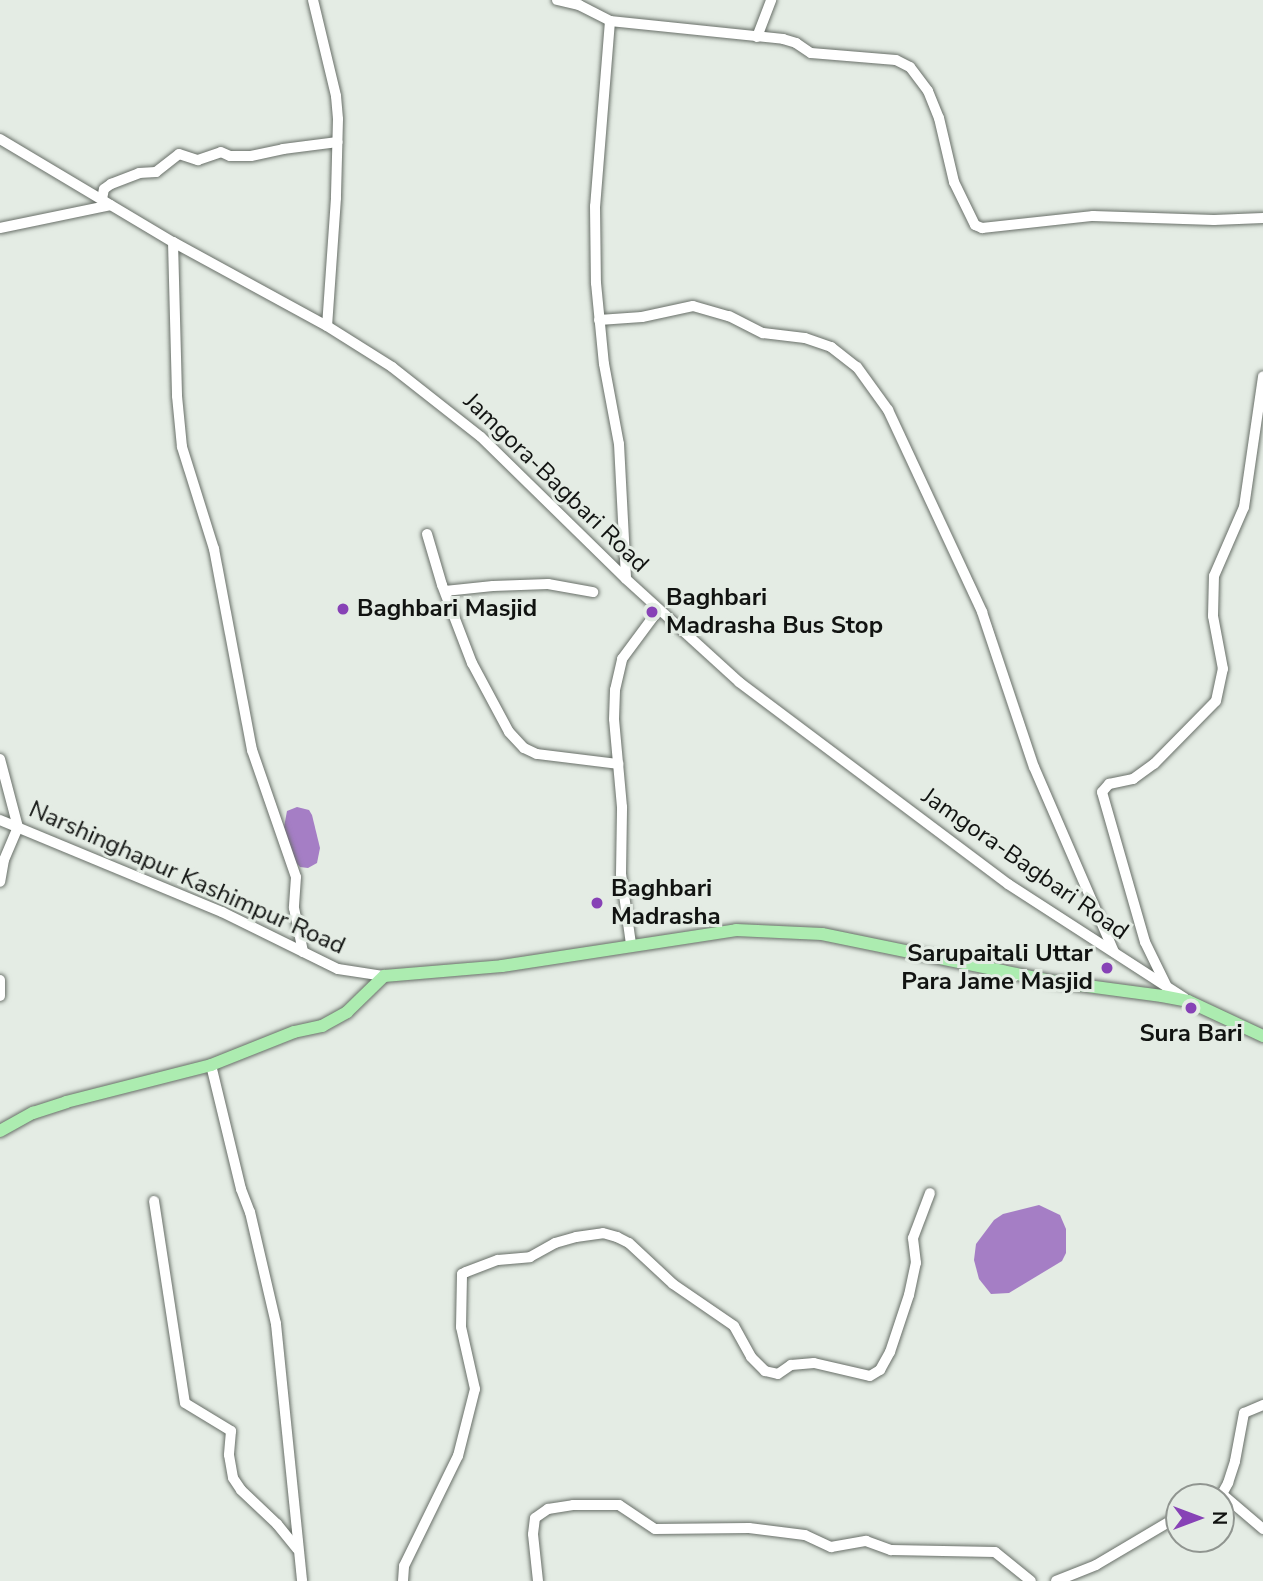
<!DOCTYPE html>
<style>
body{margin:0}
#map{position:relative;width:1263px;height:1581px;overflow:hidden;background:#e4ece4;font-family:"Nunito Sans",sans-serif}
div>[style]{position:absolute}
.water>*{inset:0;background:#a57ec5}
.roads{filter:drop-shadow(0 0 2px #686f68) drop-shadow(0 0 2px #686f68)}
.minor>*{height:10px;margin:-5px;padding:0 5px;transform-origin:5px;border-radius:5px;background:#fff}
.major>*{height:12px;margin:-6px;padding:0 6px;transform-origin:6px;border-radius:6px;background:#acecb0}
.dots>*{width:19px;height:19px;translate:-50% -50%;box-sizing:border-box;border:4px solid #e4ece4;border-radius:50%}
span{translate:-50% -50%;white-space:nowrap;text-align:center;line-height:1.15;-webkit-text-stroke:6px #e4ece4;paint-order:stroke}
.street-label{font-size:24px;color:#111311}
.poi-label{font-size:24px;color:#111311;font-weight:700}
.left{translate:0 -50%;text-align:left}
.right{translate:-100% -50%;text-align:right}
.north{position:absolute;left:1165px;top:1483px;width:70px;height:70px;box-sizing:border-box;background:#e4ece4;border:2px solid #909590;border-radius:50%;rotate:90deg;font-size:19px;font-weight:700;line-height:28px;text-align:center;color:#111311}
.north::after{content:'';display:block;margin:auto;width:24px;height:32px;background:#8742b6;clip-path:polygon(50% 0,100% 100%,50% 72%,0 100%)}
</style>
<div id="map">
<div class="water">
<div style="clip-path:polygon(297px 807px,309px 810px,312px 815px,320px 848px,317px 863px,308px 868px,300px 867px,293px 859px,284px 827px,287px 811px)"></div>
<div style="clip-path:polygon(1039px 1205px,1060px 1215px,1066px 1229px,1066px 1253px,1062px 1261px,1009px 1293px,991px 1294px,979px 1279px,974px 1260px,976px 1244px,994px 1220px,1003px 1214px)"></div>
</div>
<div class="roads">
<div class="minor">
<div style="left:313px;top:0;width:99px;rotate:76.5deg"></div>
<div style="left:336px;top:96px;width:23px;rotate:85deg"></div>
<div style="left:338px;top:119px;width:79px;rotate:91.5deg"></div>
<div style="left:336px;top:198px;width:128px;rotate:94deg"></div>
<div style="left:557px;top:0;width:23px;rotate:13deg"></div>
<div style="left:579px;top:5px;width:35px;rotate:27deg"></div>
<div style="left:610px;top:21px;width:174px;rotate:5.9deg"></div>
<div style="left:783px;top:39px;width:14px;rotate:17deg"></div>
<div style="left:796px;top:43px;width:18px;rotate:34deg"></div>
<div style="left:811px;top:53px;width:85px;rotate:4.7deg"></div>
<div style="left:896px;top:60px;width:16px;rotate:27deg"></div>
<div style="left:910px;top:67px;width:30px;rotate:53deg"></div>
<div style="left:928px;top:91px;width:29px;rotate:68deg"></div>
<div style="left:939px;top:118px;width:66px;rotate:76.8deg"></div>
<div style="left:954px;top:182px;width:48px;rotate:64deg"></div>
<div style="left:975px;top:225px;width:8px;rotate:23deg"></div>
<div style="left:982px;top:228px;width:112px;rotate:-6.2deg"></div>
<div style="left:1093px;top:216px;width:121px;rotate:1.9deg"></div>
<div style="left:1214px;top:220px;width:49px;rotate:-2.3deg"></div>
<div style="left:610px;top:21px;width:186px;rotate:94.6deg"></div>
<div style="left:595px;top:206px;width:77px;rotate:89.3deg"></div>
<div style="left:596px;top:283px;width:81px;rotate:84.4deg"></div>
<div style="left:604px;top:364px;width:81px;rotate:79.4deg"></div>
<div style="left:619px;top:444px;width:135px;rotate:87deg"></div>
<div style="left:757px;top:37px;width:40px;rotate:-69deg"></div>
<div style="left:0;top:139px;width:201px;rotate:30.8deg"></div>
<div style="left:173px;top:242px;width:175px;rotate:28.6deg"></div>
<div style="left:327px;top:326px;width:77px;rotate:32.2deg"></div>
<div style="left:392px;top:367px;width:113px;rotate:38.2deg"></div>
<div style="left:481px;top:437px;width:203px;rotate:44.4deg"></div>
<div style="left:626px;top:579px;width:153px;rotate:42.3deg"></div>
<div style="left:739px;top:682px;width:336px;rotate:36.9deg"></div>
<div style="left:1008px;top:884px;width:210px;rotate:32.9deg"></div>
<div style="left:102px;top:199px;width:10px;rotate:-79deg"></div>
<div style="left:104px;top:189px;width:9px;rotate:-36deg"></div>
<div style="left:111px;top:184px;width:30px;rotate:-21deg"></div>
<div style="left:139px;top:173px;width:17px;rotate:-3deg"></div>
<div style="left:156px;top:172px;width:29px;rotate:-38deg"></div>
<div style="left:179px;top:154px;width:20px;rotate:18deg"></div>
<div style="left:198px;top:160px;width:24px;rotate:-19deg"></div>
<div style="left:221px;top:152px;width:10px;rotate:24deg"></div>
<div style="left:230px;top:156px;width:21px"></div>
<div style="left:251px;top:156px;width:33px;rotate:-12deg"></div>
<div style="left:283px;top:149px;width:55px;rotate:-7.3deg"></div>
<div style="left:0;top:228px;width:113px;rotate:-11.7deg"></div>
<div style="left:173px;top:242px;width:154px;rotate:88.5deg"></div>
<div style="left:177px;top:396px;width:51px;rotate:84.4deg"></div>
<div style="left:182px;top:447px;width:107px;rotate:72.6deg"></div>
<div style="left:214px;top:549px;width:205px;rotate:79.3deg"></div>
<div style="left:252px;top:750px;width:134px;rotate:70.9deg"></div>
<div style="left:296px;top:877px;width:31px;rotate:94deg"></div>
<div style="left:294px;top:908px;width:45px;rotate:78.4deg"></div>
<div style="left:599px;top:320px;width:43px;rotate:-4deg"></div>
<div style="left:642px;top:317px;width:52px;rotate:-12.2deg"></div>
<div style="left:693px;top:306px;width:37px;rotate:16deg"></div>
<div style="left:729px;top:316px;width:38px;rotate:27deg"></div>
<div style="left:763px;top:333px;width:42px;rotate:6.8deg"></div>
<div style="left:805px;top:338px;width:28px;rotate:19deg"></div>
<div style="left:831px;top:347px;width:33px;rotate:38deg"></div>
<div style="left:857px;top:367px;width:53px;rotate:54.2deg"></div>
<div style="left:888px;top:410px;width:223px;rotate:65deg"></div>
<div style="left:982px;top:612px;width:163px;rotate:71.5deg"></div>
<div style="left:1034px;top:767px;width:202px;rotate:66.6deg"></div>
<div style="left:427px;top:534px;width:53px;rotate:73.6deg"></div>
<div style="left:442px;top:585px;width:84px;rotate:69deg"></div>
<div style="left:472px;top:663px;width:78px;rotate:61.8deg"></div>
<div style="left:509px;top:732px;width:22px;rotate:47deg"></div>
<div style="left:524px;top:748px;width:14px;rotate:25deg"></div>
<div style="left:537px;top:754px;width:82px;rotate:7deg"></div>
<div style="left:445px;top:591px;width:48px;rotate:-5.9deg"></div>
<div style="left:493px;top:586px;width:55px;rotate:-2.1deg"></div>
<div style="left:548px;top:584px;width:46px;rotate:10.1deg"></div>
<div style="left:0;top:759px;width:70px;rotate:75.2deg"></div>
<div style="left:18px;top:827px;width:36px;rotate:113deg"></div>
<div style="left:4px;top:860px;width:22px;rotate:100deg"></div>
<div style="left:0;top:820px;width:240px;rotate:22.5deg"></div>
<div style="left:222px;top:912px;width:129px;rotate:26.2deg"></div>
<div style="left:338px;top:969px;width:47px;rotate:8.7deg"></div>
<div style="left:631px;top:944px;width:71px;rotate:-98.1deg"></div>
<div style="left:621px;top:874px;width:67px;rotate:-89.1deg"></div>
<div style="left:622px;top:807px;width:88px;rotate:-95.2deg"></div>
<div style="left:614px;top:719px;width:29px;rotate:-88deg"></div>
<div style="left:615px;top:690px;width:32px;rotate:-77deg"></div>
<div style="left:622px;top:659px;width:62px;rotate:-53.5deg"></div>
<div style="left:0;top:980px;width:16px;rotate:90deg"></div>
<div style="left:1166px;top:985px;width:48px;rotate:-116deg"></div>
<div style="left:1145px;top:942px;width:156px;rotate:-106deg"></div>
<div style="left:1102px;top:792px;width:11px;rotate:-49deg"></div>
<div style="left:1109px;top:784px;width:25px;rotate:-12deg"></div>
<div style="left:1133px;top:779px;width:26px;rotate:-36deg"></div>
<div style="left:1154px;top:764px;width:88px;rotate:-45.5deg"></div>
<div style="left:1216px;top:701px;width:33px;rotate:-78deg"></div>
<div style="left:1223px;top:669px;width:54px;rotate:-100.7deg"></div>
<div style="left:1213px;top:616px;width:40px;rotate:-88.6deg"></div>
<div style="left:1214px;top:576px;width:75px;rotate:-66.5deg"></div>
<div style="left:1244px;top:507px;width:132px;rotate:-81.7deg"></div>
<div style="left:211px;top:1065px;width:128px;rotate:76.4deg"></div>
<div style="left:241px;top:1189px;width:25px;rotate:69deg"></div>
<div style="left:250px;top:1212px;width:115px;rotate:76.9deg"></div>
<div style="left:276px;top:1324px;width:258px;rotate:84.2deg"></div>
<div style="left:154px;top:1201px;width:204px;rotate:81.3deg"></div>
<div style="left:185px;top:1403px;width:54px;rotate:31.3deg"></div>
<div style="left:231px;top:1431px;width:24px;rotate:95deg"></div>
<div style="left:229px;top:1455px;width:23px;rotate:80deg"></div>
<div style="left:233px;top:1478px;width:14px;rotate:56deg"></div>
<div style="left:241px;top:1490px;width:50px;rotate:43.4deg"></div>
<div style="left:277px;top:1524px;width:32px;rotate:51deg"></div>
<div style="left:1222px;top:1494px;width:54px;rotate:40.5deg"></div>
<div style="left:1217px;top:1497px;width:6px;rotate:-31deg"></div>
<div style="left:1222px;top:1494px;width:13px;rotate:-61deg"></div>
<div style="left:1228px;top:1483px;width:23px;rotate:-72deg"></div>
<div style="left:1235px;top:1461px;width:49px;rotate:-79.4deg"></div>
<div style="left:1244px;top:1413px;width:21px;rotate:-23deg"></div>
<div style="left:403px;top:1581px;width:15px;rotate:-86deg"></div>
<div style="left:404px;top:1566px;width:123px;rotate:-63.9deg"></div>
<div style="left:458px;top:1456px;width:69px;rotate:-75.8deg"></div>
<div style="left:475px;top:1389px;width:64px;rotate:-102.7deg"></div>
<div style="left:461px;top:1327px;width:53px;rotate:-88.9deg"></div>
<div style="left:462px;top:1274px;width:4px;rotate:-27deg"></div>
<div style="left:466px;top:1272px;width:34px;rotate:-21deg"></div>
<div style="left:498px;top:1260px;width:32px;rotate:-5deg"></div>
<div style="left:530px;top:1257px;width:29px;rotate:-29deg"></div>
<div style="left:555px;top:1243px;width:22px;rotate:-16deg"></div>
<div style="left:576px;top:1237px;width:27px;rotate:-8deg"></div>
<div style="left:603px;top:1233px;width:15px;rotate:16deg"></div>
<div style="left:617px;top:1237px;width:13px;rotate:27deg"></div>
<div style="left:629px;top:1243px;width:60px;rotate:43deg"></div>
<div style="left:673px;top:1284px;width:74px;rotate:34.5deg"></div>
<div style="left:734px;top:1326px;width:35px;rotate:61deg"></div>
<div style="left:751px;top:1357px;width:20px;rotate:45deg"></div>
<div style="left:765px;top:1371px;width:13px;rotate:13deg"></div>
<div style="left:778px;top:1374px;width:16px;rotate:-35deg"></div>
<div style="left:791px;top:1365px;width:23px;rotate:-5deg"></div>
<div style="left:814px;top:1363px;width:57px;rotate:13.1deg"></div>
<div style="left:870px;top:1376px;width:12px;rotate:-31deg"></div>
<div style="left:880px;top:1370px;width:21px;rotate:-61deg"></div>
<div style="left:890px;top:1352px;width:60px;rotate:-71.6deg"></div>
<div style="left:909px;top:1295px;width:33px;rotate:-78deg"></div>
<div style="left:916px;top:1263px;width:25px;rotate:-97deg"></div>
<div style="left:913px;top:1238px;width:48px;rotate:-69.3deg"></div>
<div style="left:538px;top:1581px;width:47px;rotate:-96.1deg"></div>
<div style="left:533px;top:1534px;width:16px;rotate:-83deg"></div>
<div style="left:535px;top:1518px;width:16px;rotate:-35deg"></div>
<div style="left:548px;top:1509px;width:25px;rotate:-9deg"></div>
<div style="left:573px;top:1505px;width:46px"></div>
<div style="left:619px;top:1505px;width:43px;rotate:33.7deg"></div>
<div style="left:655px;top:1529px;width:94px;rotate:-0.6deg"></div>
<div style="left:749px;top:1528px;width:56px;rotate:7.1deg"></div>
<div style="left:805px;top:1535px;width:29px;rotate:25deg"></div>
<div style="left:831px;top:1547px;width:36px;rotate:-10deg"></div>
<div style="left:866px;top:1541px;width:27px;rotate:20deg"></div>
<div style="left:891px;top:1550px;width:104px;rotate:1.1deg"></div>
<div style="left:995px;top:1552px;width:46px;rotate:38.9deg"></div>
<div style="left:1056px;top:1581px;width:43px;rotate:-21.8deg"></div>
<div style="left:1096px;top:1565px;width:96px;rotate:-30.6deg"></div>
</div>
<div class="major">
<div style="left:0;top:1131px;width:38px;rotate:-29deg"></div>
<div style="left:33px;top:1113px;width:35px;rotate:-18deg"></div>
<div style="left:66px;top:1102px;width:150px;rotate:-14.3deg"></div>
<div style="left:211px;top:1065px;width:89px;rotate:-21.7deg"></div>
<div style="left:294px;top:1032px;width:29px;rotate:-12deg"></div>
<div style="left:322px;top:1026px;width:29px;rotate:-29deg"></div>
<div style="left:347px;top:1012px;width:52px;rotate:-44.2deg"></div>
<div style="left:384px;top:976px;width:118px;rotate:-4.8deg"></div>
<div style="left:502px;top:966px;width:237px;rotate:-8.7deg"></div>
<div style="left:736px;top:930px;width:86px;rotate:2.7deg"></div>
<div style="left:822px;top:934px;width:233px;rotate:11.6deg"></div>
<div style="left:1050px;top:981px;width:113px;rotate:7.6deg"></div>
<div style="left:1162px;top:996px;width:26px;rotate:11deg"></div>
<div style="left:1188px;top:1001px;width:83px;rotate:25deg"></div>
</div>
</div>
<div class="dots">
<div style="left:343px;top:609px;background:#8742b6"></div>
<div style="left:652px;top:612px;background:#8742b6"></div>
<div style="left:597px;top:903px;background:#8742b6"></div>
<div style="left:1107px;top:968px;background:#8742b6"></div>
<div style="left:1191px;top:1008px;background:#8742b6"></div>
</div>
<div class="street-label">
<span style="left:556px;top:483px;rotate:44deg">Jamgora-Bagbari Road</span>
<span style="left:1025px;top:864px;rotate:35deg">Jamgora-Bagbari Road</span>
<span style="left:187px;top:878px;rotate:24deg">Narshinghapur Kashimpur Road</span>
</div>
<div class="poi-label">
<span class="left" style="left:666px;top:612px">Baghbari<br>Madrasha Bus Stop</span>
<span class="left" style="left:357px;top:609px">Baghbari Masjid</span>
<span class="left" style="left:611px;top:903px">Baghbari<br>Madrasha</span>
<span class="right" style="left:1093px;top:968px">Sarupaitali Uttar<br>Para Jame Masjid</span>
<span style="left:1191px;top:1034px">Sura Bari</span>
</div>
<div class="north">N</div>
</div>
